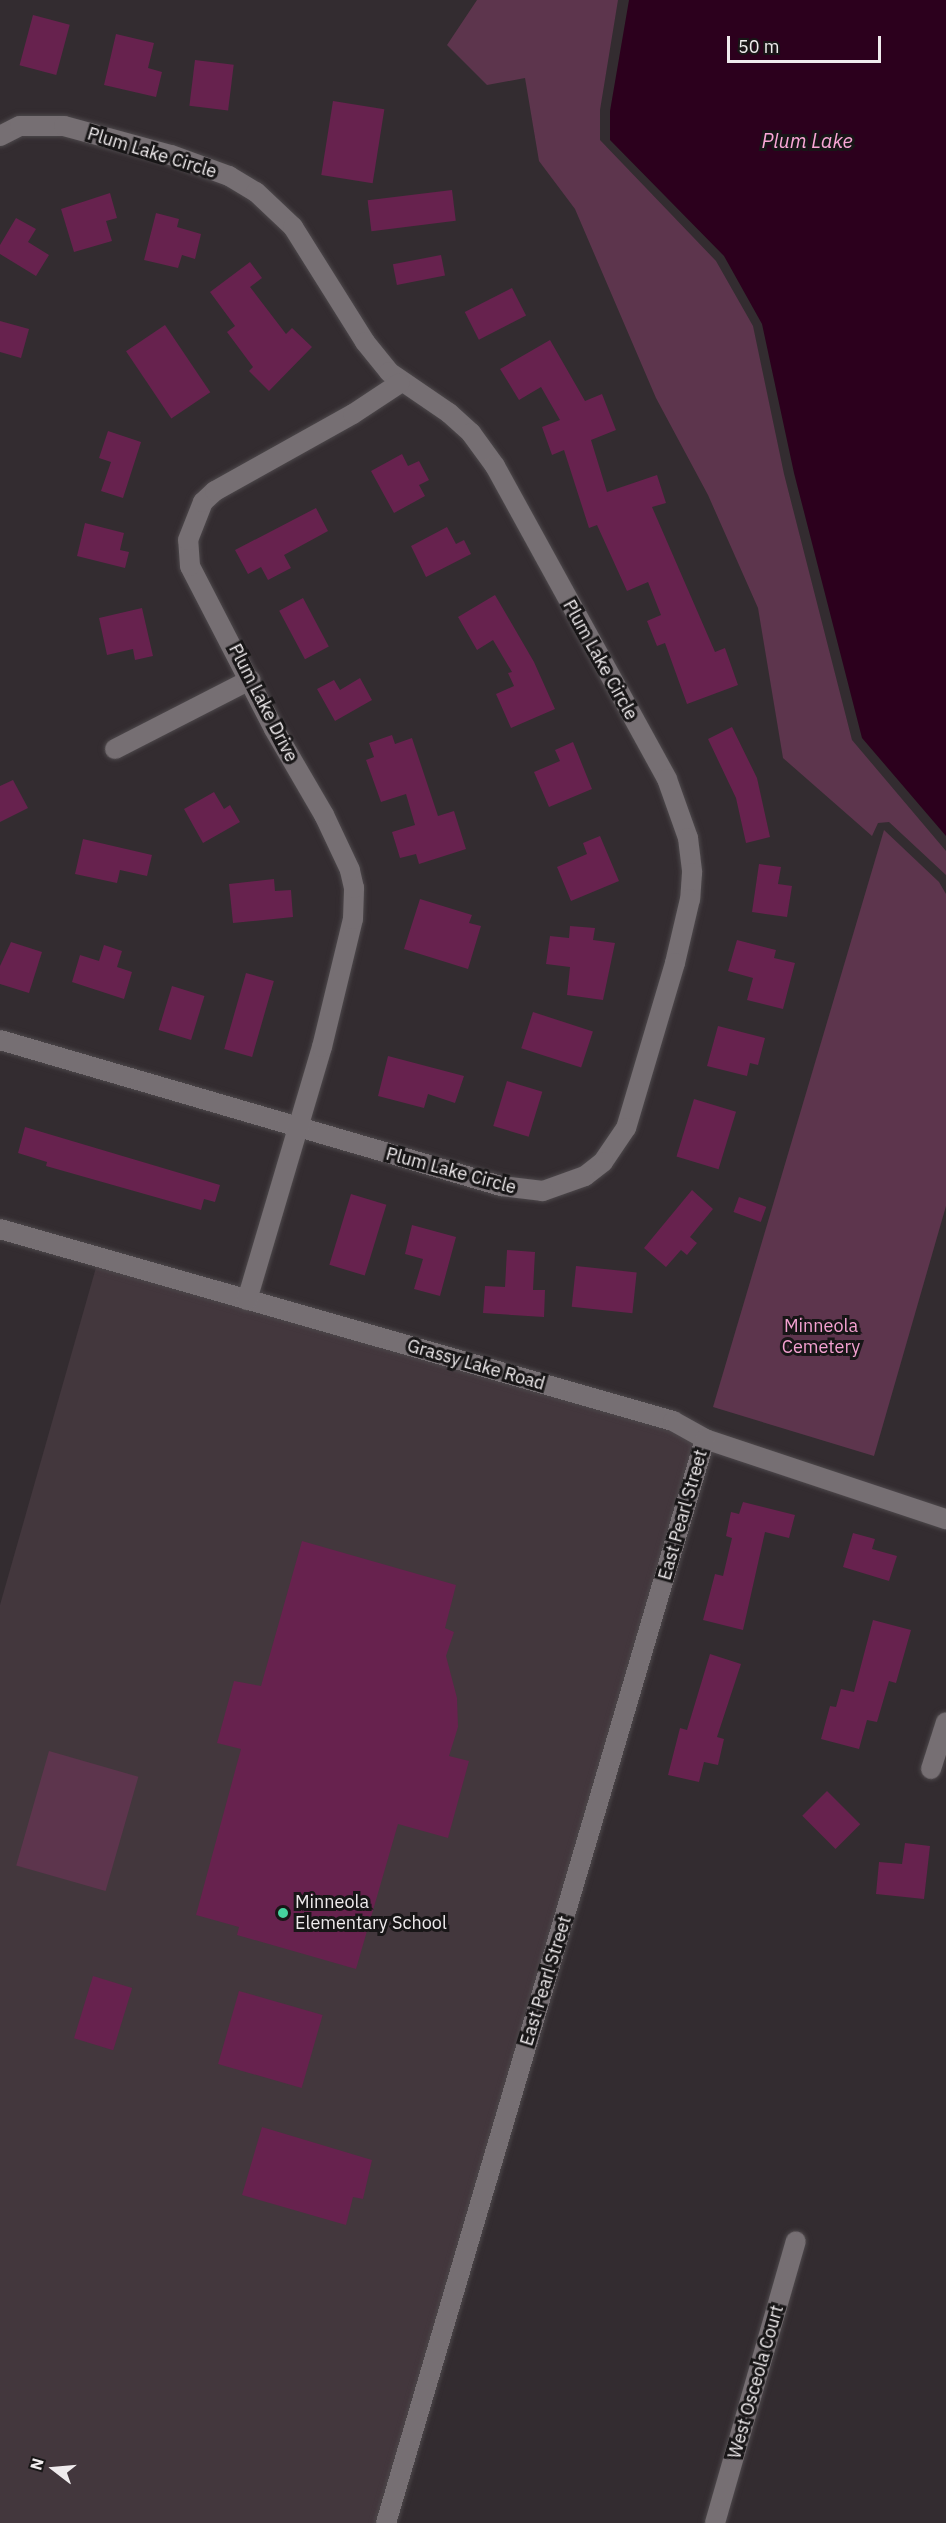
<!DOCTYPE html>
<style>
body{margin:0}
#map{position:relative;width:946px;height:2523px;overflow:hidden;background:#332c30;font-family:"IBM Plex Sans",sans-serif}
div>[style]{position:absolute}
.built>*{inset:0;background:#43373d}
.green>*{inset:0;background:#5d354d;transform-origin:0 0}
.water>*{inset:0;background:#2c001d}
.building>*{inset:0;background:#67224e;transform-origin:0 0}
.roads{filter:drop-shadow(0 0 2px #4d484b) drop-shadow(0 0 2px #4d484b)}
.minor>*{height:20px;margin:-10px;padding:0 10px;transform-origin:10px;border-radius:10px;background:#766f73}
.dots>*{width:16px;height:16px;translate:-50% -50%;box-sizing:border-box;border:3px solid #181617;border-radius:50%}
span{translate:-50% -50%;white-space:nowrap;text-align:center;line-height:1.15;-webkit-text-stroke:6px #181617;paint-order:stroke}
.street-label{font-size:18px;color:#efebed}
.park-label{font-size:18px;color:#f4a1d1}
.poi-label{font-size:18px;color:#efebed}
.left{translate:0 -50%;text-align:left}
.water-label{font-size:20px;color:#f9a6d6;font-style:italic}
.north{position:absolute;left:24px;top:2439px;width:60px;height:60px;-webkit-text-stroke:4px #181617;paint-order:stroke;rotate:286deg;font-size:16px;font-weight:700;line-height:24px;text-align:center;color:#efebed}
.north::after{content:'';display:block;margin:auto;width:21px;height:27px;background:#efebed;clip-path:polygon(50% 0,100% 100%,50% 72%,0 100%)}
.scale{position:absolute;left:727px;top:36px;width:154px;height:27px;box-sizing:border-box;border:3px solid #efebed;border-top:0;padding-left:8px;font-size:18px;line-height:21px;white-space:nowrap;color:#efebed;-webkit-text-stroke:4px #181617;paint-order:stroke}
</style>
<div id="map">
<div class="built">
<div style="clip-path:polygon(99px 1257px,705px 1439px,386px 2523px,0 2523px,0 1605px)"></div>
</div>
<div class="green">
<div style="clip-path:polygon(477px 0,618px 0,600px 110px,600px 140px,716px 261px,753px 326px,784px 474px,852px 740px,946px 851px,946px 875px,889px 822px,878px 823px,872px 836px,783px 758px,758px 608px,708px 495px,656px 398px,575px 209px,539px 161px,525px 78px,487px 85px,447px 45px)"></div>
<div style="clip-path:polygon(884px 830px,939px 882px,946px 894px,946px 1206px,874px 1456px,713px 1407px)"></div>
<div style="left:49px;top:1751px;width:93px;height:119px;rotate:16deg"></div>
</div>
<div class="water">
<div style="clip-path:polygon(629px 0,946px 0,946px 836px,862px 738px,794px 473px,762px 324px,724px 256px,610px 140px,610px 111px)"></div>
</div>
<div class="building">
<div style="left:33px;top:15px;width:38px;height:52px;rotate:15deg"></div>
<div style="clip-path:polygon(116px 34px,154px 43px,148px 68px,162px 72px,156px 97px,104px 85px)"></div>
<div style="left:195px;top:60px;width:39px;height:46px;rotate:7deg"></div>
<div style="left:333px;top:101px;width:52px;height:75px;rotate:9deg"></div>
<div style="left:452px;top:190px;width:31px;height:85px;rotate:83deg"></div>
<div style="clip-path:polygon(110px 193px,117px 218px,106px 221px,112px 241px,74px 252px,61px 209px)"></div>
<div style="clip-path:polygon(156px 213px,179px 219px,177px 227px,201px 234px,195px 259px,182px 255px,178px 268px,144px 260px)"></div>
<div style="clip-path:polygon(16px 218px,36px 229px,28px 242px,49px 255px,36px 276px,0 254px,0 245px)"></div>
<div style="left:441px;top:255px;width:21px;height:49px;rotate:79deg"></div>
<div style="clip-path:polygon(250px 262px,262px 278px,250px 287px,286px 334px,292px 328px,312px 347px,269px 391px,249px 371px,253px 367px,227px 332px,235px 326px,210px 292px)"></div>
<div style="left:512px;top:288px;width:31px;height:53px;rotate:63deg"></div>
<div style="clip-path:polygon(0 321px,29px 329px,21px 358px,0 352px)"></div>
<div style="left:165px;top:325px;width:81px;height:47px;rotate:56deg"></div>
<div style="clip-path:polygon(550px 340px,585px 401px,602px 394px,616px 430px,591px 440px,607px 492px,657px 475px,666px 503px,652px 507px,715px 652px,725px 648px,738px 685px,687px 704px,665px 643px,657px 646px,647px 621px,661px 615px,648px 582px,627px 591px,597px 525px,589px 528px,564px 450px,552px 455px,542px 427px,560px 420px,541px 387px,519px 400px,500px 369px)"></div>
<div style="clip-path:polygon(108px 431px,141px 442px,123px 498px,101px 491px,111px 462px,99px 458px)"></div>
<div style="clip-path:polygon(402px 454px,408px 466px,419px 461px,429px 480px,419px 485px,425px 496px,394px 513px,371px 471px)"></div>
<div style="clip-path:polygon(316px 508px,328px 531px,284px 555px,291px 568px,268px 580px,261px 567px,248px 574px,235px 550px)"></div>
<div style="clip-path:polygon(85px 523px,124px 533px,120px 550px,129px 552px,125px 568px,77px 556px)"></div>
<div style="clip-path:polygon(447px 527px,456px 544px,464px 540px,471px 554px,426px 577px,411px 546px)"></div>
<div style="clip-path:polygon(495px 595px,534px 662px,555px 709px,511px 728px,496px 694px,514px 686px,508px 673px,512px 672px,493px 640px,477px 650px,458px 617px)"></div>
<div style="left:303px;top:598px;width:55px;height:27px;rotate:62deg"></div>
<div style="clip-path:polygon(142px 608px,153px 656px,135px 660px,133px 649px,107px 655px,99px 618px)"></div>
<div style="clip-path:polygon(360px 678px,372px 700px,335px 721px,317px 689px,334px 680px,340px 690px)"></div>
<div style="clip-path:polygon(732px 727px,757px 778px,770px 837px,746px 843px,736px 798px,708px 739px)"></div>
<div style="clip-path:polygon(392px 735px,395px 744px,412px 738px,438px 816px,454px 811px,466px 849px,419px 864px,416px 854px,400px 858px,392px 832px,415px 825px,406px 794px,381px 802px,366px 760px,374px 757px,369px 743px)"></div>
<div style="clip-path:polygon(573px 742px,592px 789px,549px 807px,534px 772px,560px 761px,555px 750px)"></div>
<div style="clip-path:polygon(13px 780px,28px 808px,0 822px,0 786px)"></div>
<div style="clip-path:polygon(214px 792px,224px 809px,230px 805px,240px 822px,203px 843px,184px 809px)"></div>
<div style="clip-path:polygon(600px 836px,619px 881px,571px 901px,557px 867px,587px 854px,583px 843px)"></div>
<div style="clip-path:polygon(83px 839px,152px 855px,147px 876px,120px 870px,117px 883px,75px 874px)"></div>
<div style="clip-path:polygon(759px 864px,781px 867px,778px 884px,792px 886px,787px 917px,752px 912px)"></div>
<div style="clip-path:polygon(274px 879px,275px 891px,291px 890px,293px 917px,233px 923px,229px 884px)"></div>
<div style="clip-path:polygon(420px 899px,472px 915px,469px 923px,481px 926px,468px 969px,404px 949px)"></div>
<div style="clip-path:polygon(570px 926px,595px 928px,593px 940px,615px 943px,603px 1000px,567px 995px,570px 967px,546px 964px,550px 936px,569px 938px)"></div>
<div style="clip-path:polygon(737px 940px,776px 950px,774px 958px,795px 963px,783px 1009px,747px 1000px,753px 978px,728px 971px)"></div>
<div style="clip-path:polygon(11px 942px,42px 952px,29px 993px,0 984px,0 966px)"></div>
<div style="clip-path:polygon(104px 945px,122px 951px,117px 967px,132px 972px,124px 999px,72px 982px,80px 955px,99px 961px)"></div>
<div style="left:246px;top:973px;width:29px;height:79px;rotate:16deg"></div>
<div style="left:172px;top:986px;width:34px;height:46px;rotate:17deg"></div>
<div style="left:533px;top:1012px;width:63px;height:38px;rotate:18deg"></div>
<div style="clip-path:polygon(718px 1026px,765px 1038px,758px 1065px,750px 1063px,747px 1076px,707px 1066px)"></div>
<div style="clip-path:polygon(388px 1056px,464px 1076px,455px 1103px,428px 1094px,424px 1108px,378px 1096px)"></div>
<div style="left:507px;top:1081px;width:37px;height:47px;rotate:17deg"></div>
<div style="left:694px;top:1099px;width:44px;height:60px;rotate:17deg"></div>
<div style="clip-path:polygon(25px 1127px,220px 1185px,215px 1202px,204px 1199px,201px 1210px,46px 1166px,47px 1162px,18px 1153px)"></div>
<div style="clip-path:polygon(692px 1190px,713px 1209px,690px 1237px,697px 1243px,687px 1255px,681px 1250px,666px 1267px,644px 1248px)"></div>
<div style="left:351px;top:1194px;width:37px;height:74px;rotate:17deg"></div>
<div style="left:739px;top:1197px;width:29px;height:16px;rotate:20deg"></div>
<div style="clip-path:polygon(412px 1225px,456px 1237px,440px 1296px,414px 1289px,423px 1259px,405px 1254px)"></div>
<div style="clip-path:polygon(507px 1250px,535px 1252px,533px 1290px,545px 1290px,544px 1317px,483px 1313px,485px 1286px,505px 1287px)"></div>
<div style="left:576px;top:1266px;width:61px;height:41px;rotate:6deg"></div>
<div style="clip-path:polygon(743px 1502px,795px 1515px,789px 1538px,765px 1532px,743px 1630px,703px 1620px,715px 1574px,723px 1576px,732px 1538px,726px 1536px,731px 1512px,739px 1514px)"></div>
<div style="clip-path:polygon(853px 1533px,875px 1539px,872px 1549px,897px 1556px,889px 1581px,843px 1567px)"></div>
<div style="clip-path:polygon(302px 1541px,456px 1585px,445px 1628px,454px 1632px,446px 1656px,457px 1698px,458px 1727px,449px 1756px,469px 1761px,448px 1838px,398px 1824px,356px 1969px,237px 1935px,239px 1927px,196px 1915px,241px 1749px,217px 1743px,234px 1681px,261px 1686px)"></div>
<div style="clip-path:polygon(873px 1620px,911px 1630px,896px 1683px,889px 1681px,877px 1722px,867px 1720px,859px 1749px,821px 1739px,830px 1706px,836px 1707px,841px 1689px,854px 1692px)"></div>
<div style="clip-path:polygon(710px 1654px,741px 1664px,717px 1737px,724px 1739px,718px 1765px,704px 1762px,699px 1782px,668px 1775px,680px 1728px,687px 1730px)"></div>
<div style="left:827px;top:1791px;width:47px;height:35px;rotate:45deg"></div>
<div style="clip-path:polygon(905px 1843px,930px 1846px,924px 1899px,876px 1894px,879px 1862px,902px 1864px)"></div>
<div style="left:93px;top:1976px;width:41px;height:65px;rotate:17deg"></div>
<div style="left:239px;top:1991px;width:87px;height:76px;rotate:16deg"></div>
<div style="clip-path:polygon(262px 2127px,372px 2160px,363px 2199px,353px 2197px,346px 2225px,242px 2195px)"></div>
</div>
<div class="roads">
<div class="minor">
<div style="left:0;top:136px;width:22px;rotate:-27deg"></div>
<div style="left:20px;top:126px;width:44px"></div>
<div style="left:64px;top:126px;width:111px;rotate:15.2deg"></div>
<div style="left:171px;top:155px;width:62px;rotate:19.9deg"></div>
<div style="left:229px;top:176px;width:31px;rotate:31deg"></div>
<div style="left:256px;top:192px;width:51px;rotate:43.4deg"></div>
<div style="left:293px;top:227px;width:136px;rotate:57.9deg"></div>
<div style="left:365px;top:342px;width:38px;rotate:51deg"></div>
<div style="left:389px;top:372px;width:73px;rotate:34.3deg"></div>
<div style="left:449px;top:413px;width:30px;rotate:42deg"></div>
<div style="left:471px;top:433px;width:41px;rotate:54deg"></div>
<div style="left:495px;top:466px;width:357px;rotate:61.2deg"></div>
<div style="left:667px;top:779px;width:63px;rotate:70.4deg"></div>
<div style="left:688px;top:838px;width:35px;rotate:83deg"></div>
<div style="left:692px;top:873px;width:26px;rotate:94deg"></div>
<div style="left:690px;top:899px;width:66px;rotate:103.2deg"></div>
<div style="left:675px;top:963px;width:172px;rotate:106.5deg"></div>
<div style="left:626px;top:1128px;width:41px;rotate:124.1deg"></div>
<div style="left:603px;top:1162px;width:23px;rotate:142deg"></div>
<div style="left:585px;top:1176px;width:45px;rotate:160.3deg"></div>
<div style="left:543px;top:1191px;width:42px;rotate:-173.2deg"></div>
<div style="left:501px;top:1186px;width:522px;rotate:-163.75deg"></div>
<div style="left:115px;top:749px;width:152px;rotate:-27.1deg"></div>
<div style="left:0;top:1229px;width:700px;rotate:15.92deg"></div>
<div style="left:673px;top:1421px;width:37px;rotate:29deg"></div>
<div style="left:705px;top:1439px;width:254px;rotate:18.4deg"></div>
<div style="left:247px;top:1300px;width:264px;rotate:-73.5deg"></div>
<div style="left:322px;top:1047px;width:132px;rotate:-76.4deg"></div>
<div style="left:353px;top:919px;width:31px;rotate:-88deg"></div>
<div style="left:354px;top:888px;width:18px;rotate:-103deg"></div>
<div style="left:350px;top:870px;width:61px;rotate:-115.3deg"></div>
<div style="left:324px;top:815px;width:99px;rotate:-120.2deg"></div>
<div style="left:274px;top:729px;width:183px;rotate:-117.3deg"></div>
<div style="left:190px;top:566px;width:26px;rotate:-94deg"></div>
<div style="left:188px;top:540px;width:41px;rotate:-68.5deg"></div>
<div style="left:203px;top:502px;width:16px;rotate:-43deg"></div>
<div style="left:215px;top:491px;width:158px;rotate:-29.2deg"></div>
<div style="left:353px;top:414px;width:56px;rotate:-33.4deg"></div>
<div style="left:931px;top:1769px;width:49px;rotate:-72.3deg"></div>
<div style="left:386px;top:2523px;width:1130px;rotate:-73.6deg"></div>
<div style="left:715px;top:2523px;width:293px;rotate:-74deg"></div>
</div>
</div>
<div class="dots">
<div style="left:283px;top:1913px;background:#45d49f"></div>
</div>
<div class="street-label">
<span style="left:152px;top:153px;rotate:17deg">Plum Lake Circle</span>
<span style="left:600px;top:660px;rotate:61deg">Plum Lake Circle</span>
<span style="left:263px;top:703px;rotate:63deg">Plum Lake Drive</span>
<span style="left:451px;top:1171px;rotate:15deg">Plum Lake Circle</span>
<span style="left:476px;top:1365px;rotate:16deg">Grassy Lake Road</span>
<span style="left:683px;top:1515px;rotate:-74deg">East Pearl Street</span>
<span style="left:546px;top:1981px;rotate:-73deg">East Pearl Street</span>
<span style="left:756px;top:2382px;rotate:-74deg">West Osceola Court</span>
</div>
<div class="park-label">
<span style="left:821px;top:1337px">Minneola<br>Cemetery</span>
</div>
<div class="poi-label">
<span class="left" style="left:295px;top:1913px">Minneola<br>Elementary School</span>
</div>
<div class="water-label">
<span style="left:807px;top:140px">Plum Lake</span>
</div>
<div class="north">N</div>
<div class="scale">50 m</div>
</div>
